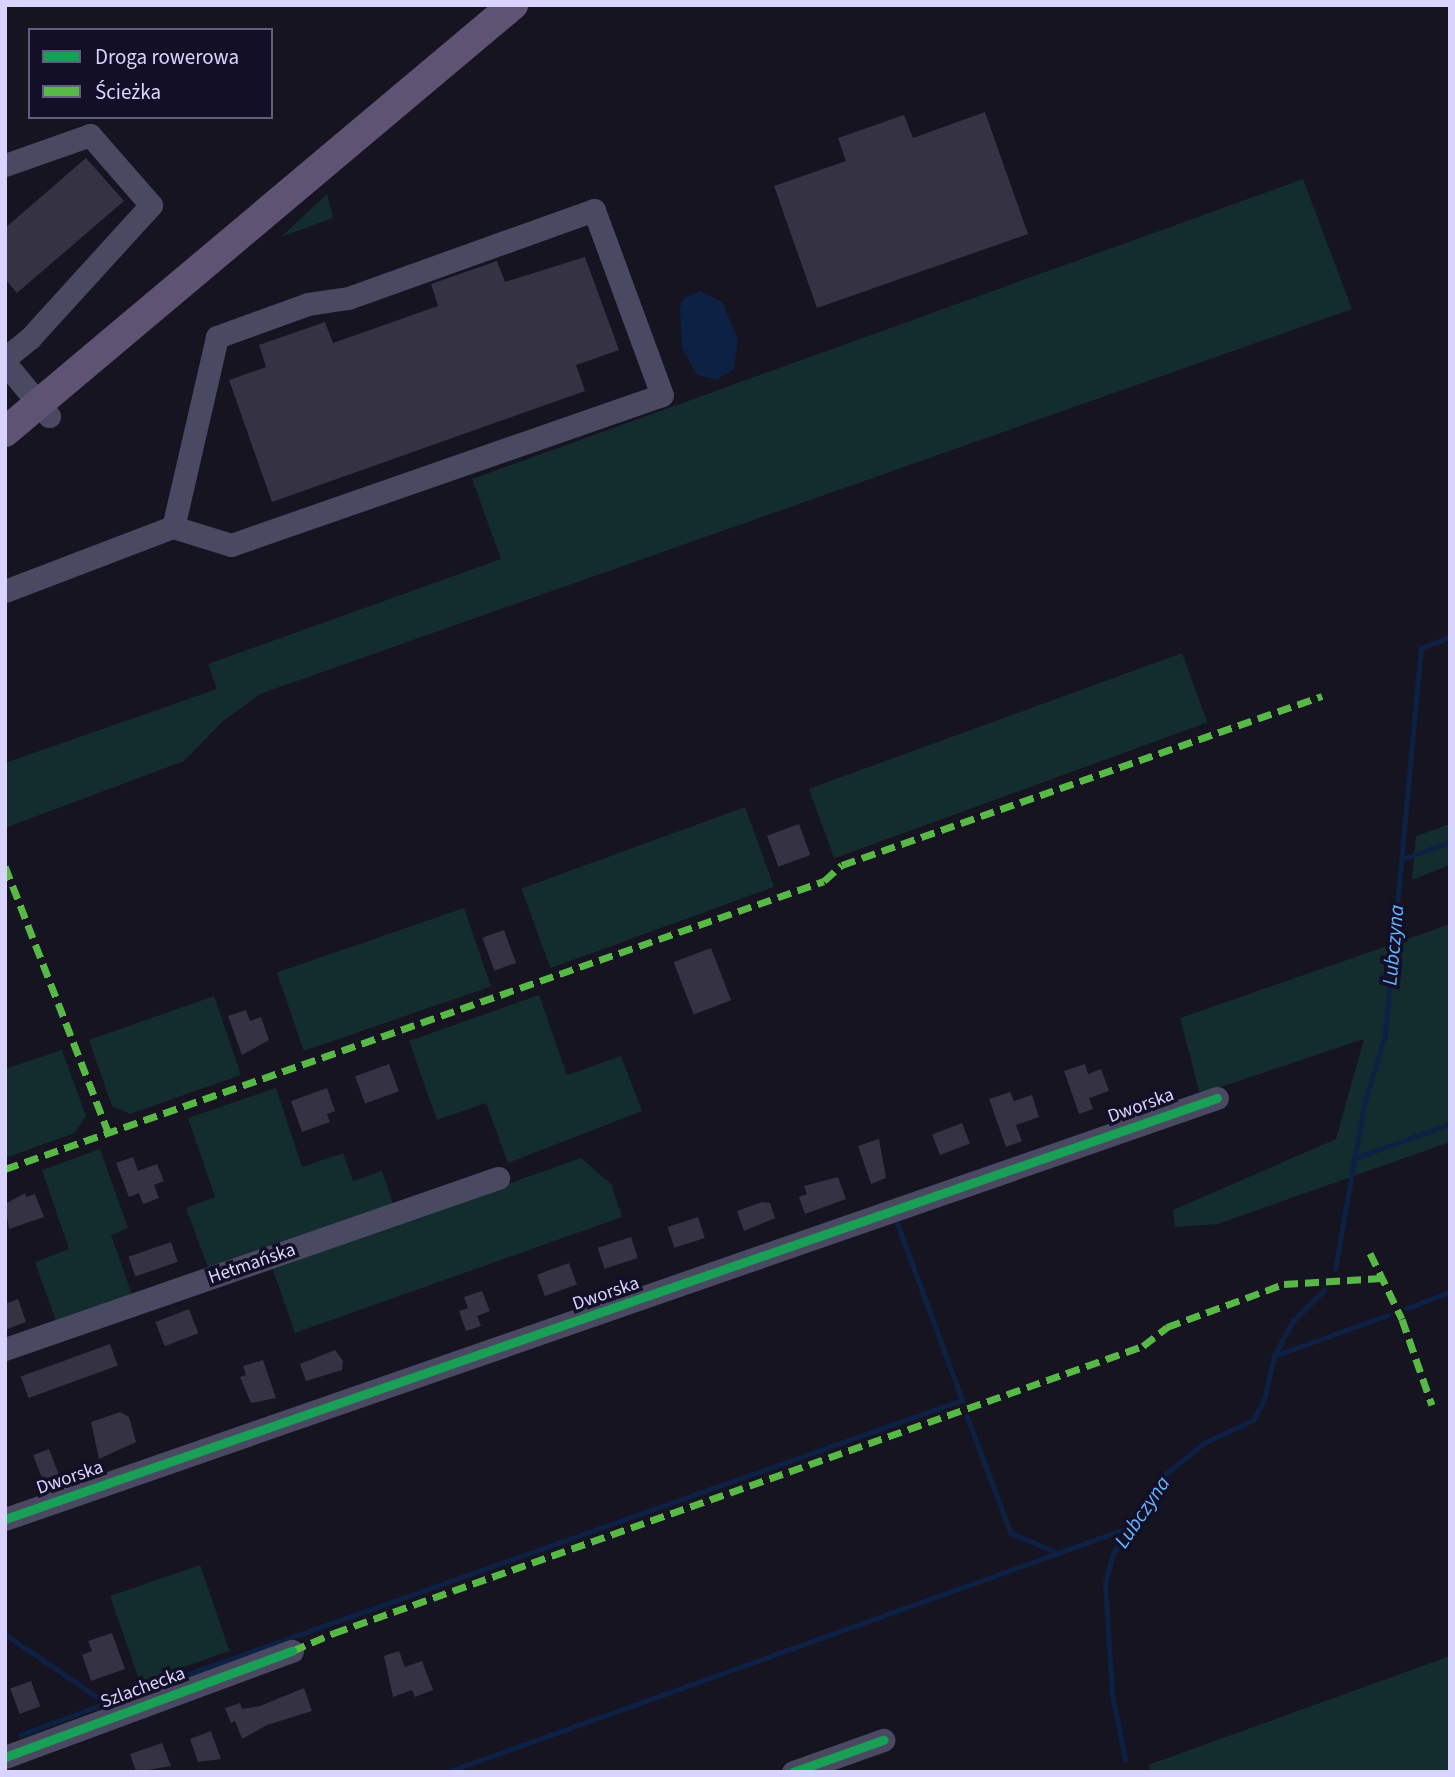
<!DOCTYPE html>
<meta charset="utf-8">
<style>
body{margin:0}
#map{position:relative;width:1455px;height:1777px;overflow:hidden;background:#161421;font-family:"Source Sans 3",sans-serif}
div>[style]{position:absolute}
.green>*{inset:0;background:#132c2d;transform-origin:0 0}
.water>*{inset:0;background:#0d2144}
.stream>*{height:4.5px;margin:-2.25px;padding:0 2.25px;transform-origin:2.25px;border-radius:2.25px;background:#0d2144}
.building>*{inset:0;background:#343243;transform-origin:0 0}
.minor>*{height:23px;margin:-11.5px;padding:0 11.5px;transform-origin:11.5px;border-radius:11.5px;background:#4a4962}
.major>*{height:30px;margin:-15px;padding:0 15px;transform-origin:15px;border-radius:15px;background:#5e5373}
.quiet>*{height:7px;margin-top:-3.5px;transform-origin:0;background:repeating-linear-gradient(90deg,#58b947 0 14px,transparent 0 21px)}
.cycleway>*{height:9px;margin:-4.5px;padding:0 4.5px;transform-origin:4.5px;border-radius:4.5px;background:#1a9f57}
span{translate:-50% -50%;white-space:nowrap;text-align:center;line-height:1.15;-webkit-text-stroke:7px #130f26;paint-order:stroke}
.street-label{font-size:19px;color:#d9d4ff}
.water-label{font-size:21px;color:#62b6ff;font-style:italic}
.frame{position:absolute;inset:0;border:7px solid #d9d4ff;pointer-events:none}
.legend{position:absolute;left:28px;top:28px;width:245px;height:91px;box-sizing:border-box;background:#130f26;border:2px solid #625e7d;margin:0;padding:9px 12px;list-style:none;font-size:21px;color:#d9d4ff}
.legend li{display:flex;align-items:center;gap:14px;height:35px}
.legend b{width:35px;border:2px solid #625e7d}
</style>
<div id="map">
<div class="green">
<div style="clip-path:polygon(1303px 179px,1352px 309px,260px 694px,223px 721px,184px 761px,5px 828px,5px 763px,217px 689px,208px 664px,501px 559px,472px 479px)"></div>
<div style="clip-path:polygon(327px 194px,333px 218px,281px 237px)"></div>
<div style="left:1182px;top:653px;width:74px;height:397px;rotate:70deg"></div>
<div style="left:745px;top:807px;width:85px;height:238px;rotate:70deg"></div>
<div style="clip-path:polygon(1450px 824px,1450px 865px,1412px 880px,1416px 836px)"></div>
<div style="left:464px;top:908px;width:83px;height:198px;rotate:71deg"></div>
<div style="clip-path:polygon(1450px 924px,1450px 1142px,1218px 1224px,1175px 1227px,1173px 1210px,1336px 1139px,1364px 1039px,1200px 1094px,1180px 1018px)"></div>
<div style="clip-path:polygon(539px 995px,567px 1075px,621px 1056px,642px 1111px,508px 1163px,486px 1103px,437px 1120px,409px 1041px)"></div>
<div style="clip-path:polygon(214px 996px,241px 1075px,130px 1114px,112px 1106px,89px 1040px)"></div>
<div style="clip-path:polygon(62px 1050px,86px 1116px,75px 1133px,5px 1158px,5px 1069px)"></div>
<div style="clip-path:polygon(276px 1088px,302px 1167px,343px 1153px,353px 1181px,382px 1171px,393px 1204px,209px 1270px,186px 1208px,215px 1197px,188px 1118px)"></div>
<div style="clip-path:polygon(100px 1149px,128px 1228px,111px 1235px,133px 1297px,57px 1324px,35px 1262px,69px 1249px,42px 1170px)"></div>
<div style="clip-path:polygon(581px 1158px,611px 1184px,622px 1217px,295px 1333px,272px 1267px)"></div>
<div style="left:200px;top:1565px;width:91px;height:95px;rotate:71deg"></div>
<div style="clip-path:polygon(1450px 1656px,1450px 1772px,1151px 1772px,1148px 1765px)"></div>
</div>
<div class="water">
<div style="clip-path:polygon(700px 291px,722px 302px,738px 339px,734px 369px,716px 380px,696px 374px,682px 348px,680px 308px,684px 298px)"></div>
</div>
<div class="stream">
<div style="left:1402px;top:859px;width:51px;rotate:-19.5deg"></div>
<div style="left:1355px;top:1158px;width:101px;rotate:-19.7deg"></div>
<div style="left:1335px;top:1269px;width:167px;rotate:-80deg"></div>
<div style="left:1364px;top:1105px;width:73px;rotate:-73.3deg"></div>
<div style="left:1385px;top:1035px;width:389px;rotate:-84.7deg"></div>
<div style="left:1421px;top:648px;width:31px;rotate:-21deg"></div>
<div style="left:1407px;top:1308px;width:46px;rotate:-20.4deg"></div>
<div style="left:1274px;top:1356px;width:121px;rotate:-19.8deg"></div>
<div style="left:967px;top:1416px;width:125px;rotate:69.4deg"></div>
<div style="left:1011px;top:1533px;width:49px;rotate:22.9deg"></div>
<div style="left:5px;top:1634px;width:122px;rotate:34.3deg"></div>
<div style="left:106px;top:1703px;width:908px;rotate:-19.49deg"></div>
<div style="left:962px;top:1400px;width:189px;rotate:-110.2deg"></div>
<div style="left:20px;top:1735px;width:92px;rotate:-20.4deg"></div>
<div style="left:1125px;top:1760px;width:67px;rotate:-101.1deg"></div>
<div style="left:1112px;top:1694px;width:111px;rotate:-93.6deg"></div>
<div style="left:1105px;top:1583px;width:30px;rotate:-75deg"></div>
<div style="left:1113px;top:1554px;width:93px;rotate:-57.3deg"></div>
<div style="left:1163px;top:1476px;width:53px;rotate:-38.8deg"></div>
<div style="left:1204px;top:1443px;width:54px;rotate:-25.1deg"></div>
<div style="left:1253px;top:1420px;width:23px;rotate:-61deg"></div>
<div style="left:1264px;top:1400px;width:45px;rotate:-77.2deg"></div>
<div style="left:1274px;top:1356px;width:40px;rotate:-62deg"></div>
<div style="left:1293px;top:1321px;width:44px;rotate:-45deg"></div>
<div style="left:447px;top:1772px;width:723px;rotate:-19.71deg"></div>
</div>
<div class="building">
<div style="clip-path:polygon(985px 112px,1028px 234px,817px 308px,774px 186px,846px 161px,838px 138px,904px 115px,913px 138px)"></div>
<div style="clip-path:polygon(86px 158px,124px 201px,17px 293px,5px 279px,5px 228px)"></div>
<div style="clip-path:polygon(585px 257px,619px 350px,576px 365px,585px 391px,272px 502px,229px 380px,266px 367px,259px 345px,325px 322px,333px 343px,438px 306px,431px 284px,497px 261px,505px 282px)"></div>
<div style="left:799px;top:824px;width:33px;height:34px;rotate:70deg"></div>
<div style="left:504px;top:930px;width:35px;height:23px;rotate:70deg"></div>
<div style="left:711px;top:948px;width:56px;height:40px;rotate:69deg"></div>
<div style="clip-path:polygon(246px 1010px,250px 1021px,261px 1017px,269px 1040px,242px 1055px,228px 1016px)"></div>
<div style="left:389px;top:1064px;width:29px;height:36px;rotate:70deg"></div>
<div style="clip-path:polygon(1085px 1064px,1088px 1074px,1101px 1069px,1109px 1091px,1089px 1098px,1093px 1109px,1079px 1114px,1064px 1071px)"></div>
<div style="clip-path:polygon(327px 1088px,335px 1111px,327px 1114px,330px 1122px,302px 1132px,291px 1101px)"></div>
<div style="clip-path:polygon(1010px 1092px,1014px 1101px,1032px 1095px,1039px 1117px,1016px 1125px,1022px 1141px,1006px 1147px,989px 1099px)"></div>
<div style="left:962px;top:1123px;width:22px;height:32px;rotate:69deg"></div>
<div style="clip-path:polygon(879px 1139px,886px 1178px,871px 1184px,858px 1146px)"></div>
<div style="clip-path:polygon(133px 1157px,138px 1171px,157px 1164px,164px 1181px,154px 1185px,159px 1198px,143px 1204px,139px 1193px,129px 1197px,116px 1163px)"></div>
<div style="clip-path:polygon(838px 1177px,846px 1199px,805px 1214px,799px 1197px,807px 1194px,804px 1186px)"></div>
<div style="clip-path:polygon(25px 1193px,26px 1197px,35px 1194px,44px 1217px,9px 1229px,5px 1204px)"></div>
<div style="clip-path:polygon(762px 1202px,770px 1203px,775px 1218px,744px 1231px,737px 1211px)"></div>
<div style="left:698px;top:1217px;width:22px;height:32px;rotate:72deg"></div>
<div style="left:631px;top:1237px;width:22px;height:35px;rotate:72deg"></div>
<div style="left:171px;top:1242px;width:21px;height:45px;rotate:71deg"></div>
<div style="left:569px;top:1263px;width:23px;height:34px;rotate:70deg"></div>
<div style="clip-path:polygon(482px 1291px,490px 1311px,477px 1316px,481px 1326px,466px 1331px,459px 1311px,468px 1308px,464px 1297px)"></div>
<div style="clip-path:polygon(18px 1299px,26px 1322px,5px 1330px,5px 1304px)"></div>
<div style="left:189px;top:1309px;width:26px;height:36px;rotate:69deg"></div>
<div style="left:110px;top:1344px;width:23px;height:95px;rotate:70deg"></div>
<div style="clip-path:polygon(335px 1350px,343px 1361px,342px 1370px,306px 1381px,300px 1364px)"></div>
<div style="clip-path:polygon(263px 1360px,276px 1398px,251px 1403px,240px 1377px,246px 1375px,243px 1366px)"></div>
<div style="clip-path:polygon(120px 1412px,129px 1417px,136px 1442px,99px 1459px,91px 1422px)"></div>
<div style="left:49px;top:1449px;width:30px;height:17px;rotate:69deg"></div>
<div style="clip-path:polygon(112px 1633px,125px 1669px,91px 1681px,82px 1655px,92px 1651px,88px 1641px)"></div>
<div style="clip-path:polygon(399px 1651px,405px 1667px,422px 1661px,433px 1690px,415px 1697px,412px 1690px,393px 1697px,384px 1656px)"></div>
<div style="left:31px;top:1681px;width:27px;height:22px;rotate:70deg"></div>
<div style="clip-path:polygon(304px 1688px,312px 1711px,267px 1725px,242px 1739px,235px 1721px,231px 1723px,225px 1708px,240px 1703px,242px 1709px,260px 1706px)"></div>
<div style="clip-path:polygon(211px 1731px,221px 1759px,198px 1762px,190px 1739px)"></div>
<div style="clip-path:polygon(162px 1743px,171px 1766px,136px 1772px,130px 1754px)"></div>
</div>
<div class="minor">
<div style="left:5px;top:165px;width:90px;rotate:-19.4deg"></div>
<div style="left:90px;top:135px;width:93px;rotate:48.9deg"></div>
<div style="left:151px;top:205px;width:180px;rotate:132.3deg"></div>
<div style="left:30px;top:338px;width:32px;rotate:141deg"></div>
<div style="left:5px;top:363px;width:69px;rotate:50.3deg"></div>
<div style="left:5px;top:591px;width:180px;rotate:-20.9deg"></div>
<div style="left:173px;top:527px;width:61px;rotate:17.2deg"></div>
<div style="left:231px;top:545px;width:456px;rotate:-19.2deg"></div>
<div style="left:662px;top:395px;width:197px;rotate:-110.2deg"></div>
<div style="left:594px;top:210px;width:261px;rotate:160.3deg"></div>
<div style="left:348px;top:298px;width:40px;rotate:171.5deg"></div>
<div style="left:308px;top:304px;width:97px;rotate:160.1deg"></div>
<div style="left:217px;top:337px;width:195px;rotate:103deg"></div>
<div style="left:5px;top:1349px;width:522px;rotate:-19.13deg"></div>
<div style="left:5px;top:1519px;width:1283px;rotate:-19.16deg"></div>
<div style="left:5px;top:1757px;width:306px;rotate:-20.3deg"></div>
<div style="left:793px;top:1772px;width:96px;rotate:-19.6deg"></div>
</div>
<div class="major">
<div style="left:5px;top:432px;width:664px;rotate:-40.05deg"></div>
</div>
<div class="quiet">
<div style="left:5px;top:866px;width:285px;rotate:68.8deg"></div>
<div style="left:5px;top:1169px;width:868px;rotate:-19.37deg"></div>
<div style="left:824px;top:881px;width:24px;rotate:-42deg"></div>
<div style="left:842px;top:865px;width:509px;rotate:-19.4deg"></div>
<div style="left:1370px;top:1253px;width:73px;rotate:64.1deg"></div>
<div style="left:1402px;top:1319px;width:91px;rotate:70.8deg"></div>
<div style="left:292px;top:1651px;width:46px;rotate:-23.2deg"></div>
<div style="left:334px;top:1633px;width:858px;rotate:-19.53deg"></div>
<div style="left:1143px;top:1346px;width:31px;rotate:-38deg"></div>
<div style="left:1167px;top:1327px;width:125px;rotate:-20.2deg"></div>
<div style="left:1284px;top:1284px;width:98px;rotate:-3.5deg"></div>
</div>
<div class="cycleway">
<div style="left:5px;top:1519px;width:1283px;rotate:-19.16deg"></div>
<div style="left:5px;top:1757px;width:306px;rotate:-20.3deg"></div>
<div style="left:793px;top:1772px;width:96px;rotate:-19.6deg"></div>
</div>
<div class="street-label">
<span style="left:1141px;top:1106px;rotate:-20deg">Dworska</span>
<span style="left:252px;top:1264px;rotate:-19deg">Hetmańska</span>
<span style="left:606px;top:1294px;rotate:-19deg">Dworska</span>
<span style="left:70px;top:1478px;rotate:-19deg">Dworska</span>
<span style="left:143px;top:1688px;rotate:-20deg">Szlachecka</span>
</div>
<div class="water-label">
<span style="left:1393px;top:945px;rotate:-85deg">Lubczyna</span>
<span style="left:1142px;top:1512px;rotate:-56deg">Lubczyna</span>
</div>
<div class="frame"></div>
<ul class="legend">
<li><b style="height:9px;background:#1a9f57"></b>Droga rowerowa</li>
<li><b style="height:9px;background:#58b947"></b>Ścieżka</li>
</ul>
</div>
